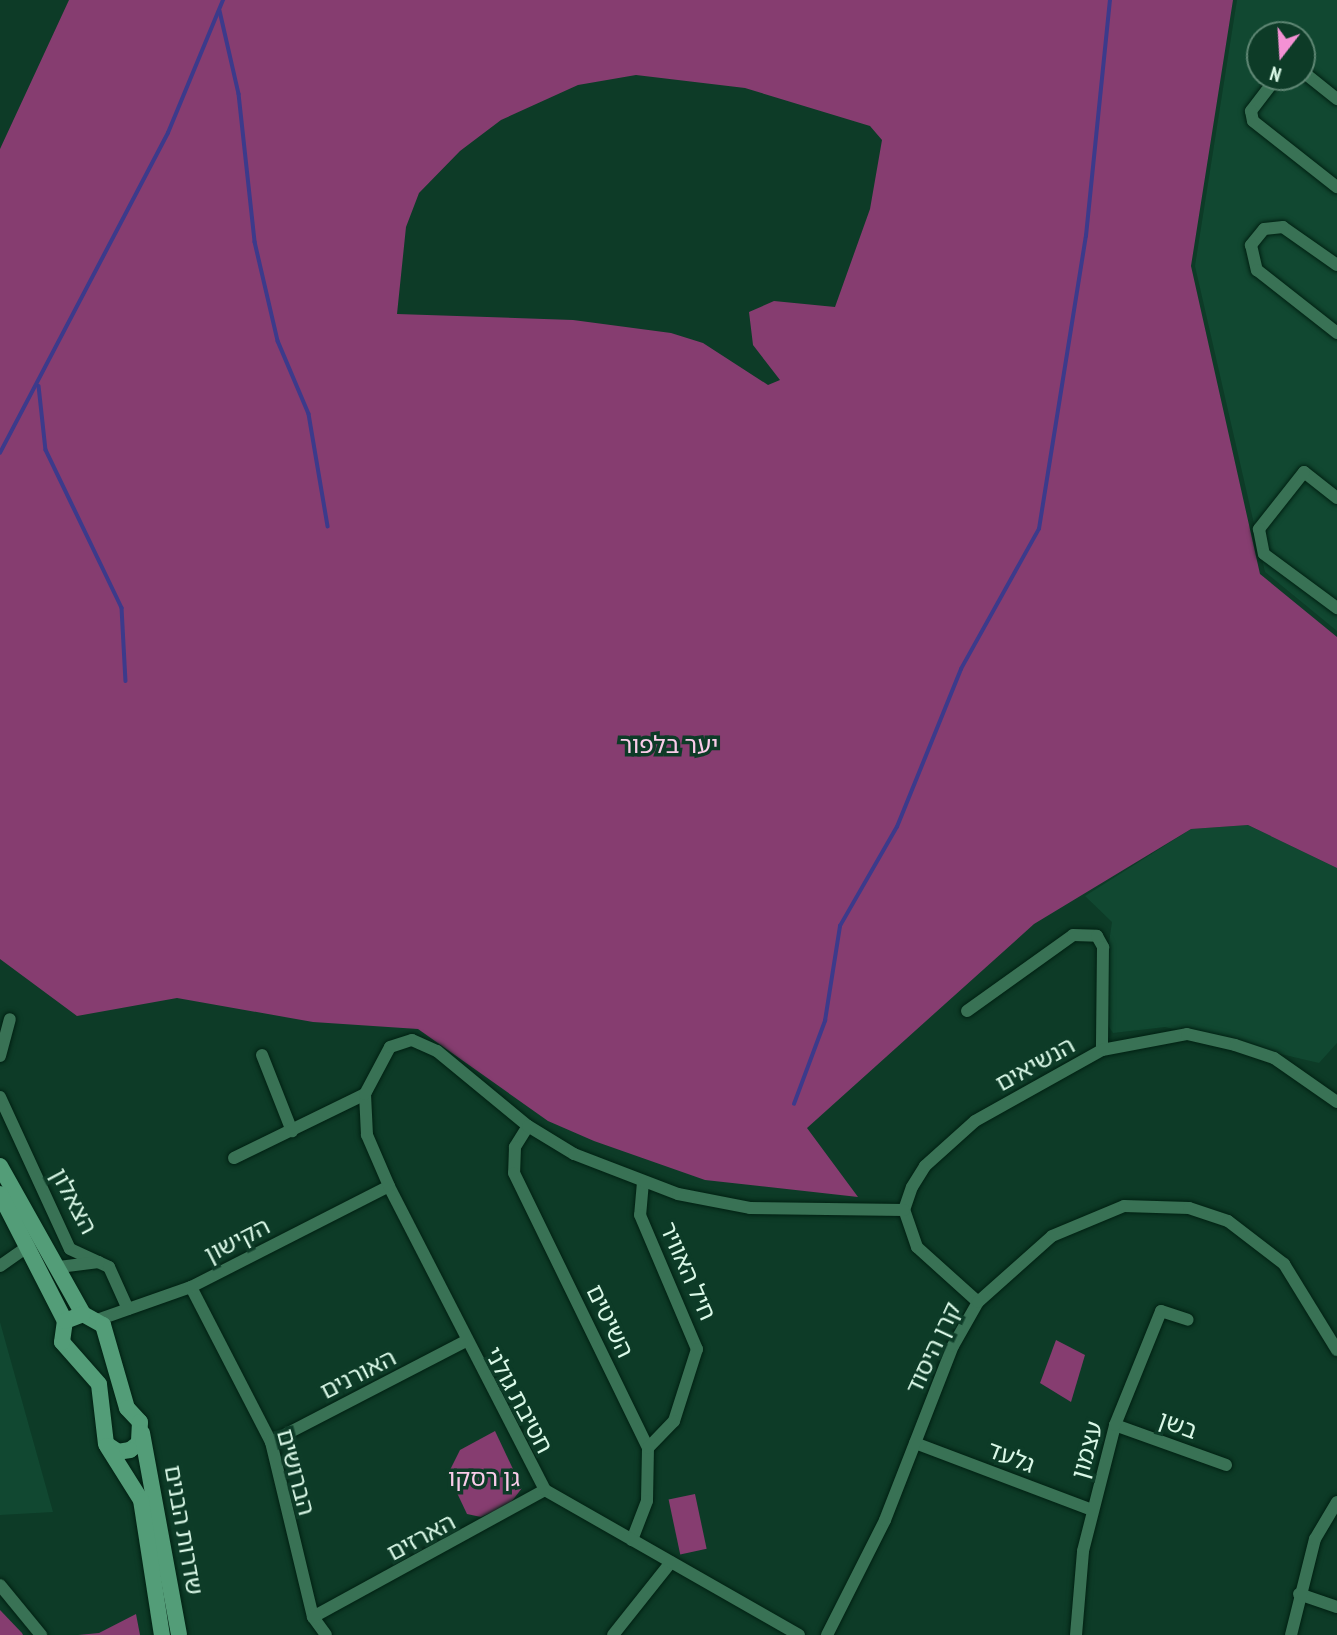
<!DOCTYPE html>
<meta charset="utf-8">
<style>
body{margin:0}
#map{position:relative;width:1337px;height:1635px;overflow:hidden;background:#0d3b27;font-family:"PT Sans Narrow","Noto Sans Hebrew",sans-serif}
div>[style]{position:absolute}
.built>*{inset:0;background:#114831}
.green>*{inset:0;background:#863d70;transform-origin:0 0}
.stream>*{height:3.5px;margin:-1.75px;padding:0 1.75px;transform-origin:1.75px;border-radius:1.75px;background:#3c3a8b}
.roads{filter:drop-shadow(0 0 2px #012012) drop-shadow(0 0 2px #012012)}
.minor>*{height:12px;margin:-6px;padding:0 6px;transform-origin:6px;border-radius:6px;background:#397255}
.major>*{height:16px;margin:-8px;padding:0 8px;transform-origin:8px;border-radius:8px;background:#539d78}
span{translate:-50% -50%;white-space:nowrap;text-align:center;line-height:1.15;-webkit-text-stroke:7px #0d3b27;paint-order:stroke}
.park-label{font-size:24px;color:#facce9}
.street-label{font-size:24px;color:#daf8e7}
.north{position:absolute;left:1246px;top:21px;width:70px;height:70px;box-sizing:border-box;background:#0d3b27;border:2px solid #5f8774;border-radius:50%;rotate:197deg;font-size:19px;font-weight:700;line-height:28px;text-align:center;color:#daf8e7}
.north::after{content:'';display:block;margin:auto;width:24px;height:32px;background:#f491d4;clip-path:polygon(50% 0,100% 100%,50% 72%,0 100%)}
</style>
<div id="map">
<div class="built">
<div style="clip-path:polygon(evenodd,1237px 0,1337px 0,1337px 631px,1265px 572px,1195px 266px,1237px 0,1260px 35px,1302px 35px,1302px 77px,1260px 77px,1260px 35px)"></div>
<div style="clip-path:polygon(1248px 825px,1337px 868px,1337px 1043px,1319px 1063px,1165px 1027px,1113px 1033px,1099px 1012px,1112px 922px,1085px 896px,1191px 829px)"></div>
<div style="clip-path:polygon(0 1322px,10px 1358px,53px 1512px,0 1515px)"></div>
</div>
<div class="green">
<div style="clip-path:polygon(evenodd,69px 0,1233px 0,1191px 266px,1260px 574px,1337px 637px,1337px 868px,1248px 825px,1191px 829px,1034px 924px,807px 1128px,858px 1197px,705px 1180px,594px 1141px,548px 1121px,418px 1029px,313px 1022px,177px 998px,77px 1016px,0 959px,0 149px,69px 0,636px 75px,745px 88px,870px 126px,882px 140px,870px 209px,835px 307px,774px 301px,749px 312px,753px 345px,780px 380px,768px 385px,703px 343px,671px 333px,573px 320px,397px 314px,406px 227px,419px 193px,460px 151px,501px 120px,578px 85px,636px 75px)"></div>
<div style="clip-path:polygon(1056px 1340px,1085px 1355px,1071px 1402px,1040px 1383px)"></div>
<div style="clip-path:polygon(495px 1431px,522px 1488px,509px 1505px,481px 1517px,467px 1514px,448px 1474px,460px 1450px)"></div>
<div style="left:695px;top:1494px;width:56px;height:27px;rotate:78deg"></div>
<div style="clip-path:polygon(0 1610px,22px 1633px,23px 1635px,0 1635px)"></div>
<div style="clip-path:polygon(136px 1614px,140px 1635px,78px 1635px,99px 1633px)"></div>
</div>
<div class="stream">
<div style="left:220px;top:11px;width:85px;rotate:77.1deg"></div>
<div style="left:239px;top:94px;width:149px;rotate:83.8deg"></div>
<div style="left:255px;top:242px;width:102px;rotate:76.9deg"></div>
<div style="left:278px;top:341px;width:79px;rotate:67deg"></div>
<div style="left:309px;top:414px;width:114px;rotate:80.4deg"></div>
<div style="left:39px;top:386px;width:64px;rotate:83.8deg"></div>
<div style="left:46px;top:450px;width:175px;rotate:64.3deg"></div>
<div style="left:122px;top:608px;width:73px;rotate:86.9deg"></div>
<div style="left:0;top:453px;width:361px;rotate:-62.3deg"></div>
<div style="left:168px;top:133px;width:144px;rotate:-67.5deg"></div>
<div style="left:794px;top:1104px;width:89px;rotate:-69.5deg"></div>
<div style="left:825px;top:1021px;width:96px;rotate:-81deg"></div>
<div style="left:840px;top:926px;width:114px;rotate:-60.1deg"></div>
<div style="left:897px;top:827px;width:170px;rotate:-67.9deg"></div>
<div style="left:961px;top:669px;width:160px;rotate:-60.9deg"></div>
<div style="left:1039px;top:529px;width:297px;rotate:-80.9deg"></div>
<div style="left:1086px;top:236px;width:237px;rotate:-84.2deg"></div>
</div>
<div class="roads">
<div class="minor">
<div style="left:1302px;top:71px;width:45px;rotate:38.7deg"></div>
<div style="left:1277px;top:77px;width:43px;rotate:127.4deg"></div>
<div style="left:1251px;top:111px;width:10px;rotate:79deg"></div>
<div style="left:1253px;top:121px;width:107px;rotate:38.2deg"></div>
<div style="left:1337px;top:265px;width:66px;rotate:-144.9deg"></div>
<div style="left:1283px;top:227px;width:19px;rotate:174deg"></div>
<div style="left:1264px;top:229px;width:21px;rotate:129deg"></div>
<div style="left:1251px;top:245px;width:26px;rotate:77deg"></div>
<div style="left:1257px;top:270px;width:102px;rotate:38.2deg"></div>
<div style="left:1337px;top:498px;width:42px;rotate:-141.8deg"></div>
<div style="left:1304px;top:472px;width:73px;rotate:128.3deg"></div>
<div style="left:1259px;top:529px;width:25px;rotate:79deg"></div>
<div style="left:1264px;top:554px;width:91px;rotate:36.5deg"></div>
<div style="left:967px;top:1011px;width:130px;rotate:-35.6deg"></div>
<div style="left:1073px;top:935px;width:24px;rotate:2deg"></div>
<div style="left:1097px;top:936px;width:13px;rotate:61deg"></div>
<div style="left:1103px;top:947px;width:103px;rotate:90.6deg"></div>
<div style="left:262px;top:1055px;width:82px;rotate:68.5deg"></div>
<div style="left:0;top:1056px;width:38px;rotate:-75deg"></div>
<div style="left:0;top:1097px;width:167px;rotate:65.3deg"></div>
<div style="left:70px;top:1249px;width:43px;rotate:24.8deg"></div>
<div style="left:109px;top:1267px;width:46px;rotate:65.7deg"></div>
<div style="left:528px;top:1126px;width:25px;rotate:122deg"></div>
<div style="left:515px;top:1147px;width:26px;rotate:92deg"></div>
<div style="left:514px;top:1173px;width:306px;rotate:64deg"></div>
<div style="left:648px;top:1448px;width:53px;rotate:91.1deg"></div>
<div style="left:647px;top:1501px;width:42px;rotate:111deg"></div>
<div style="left:234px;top:1158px;width:146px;rotate:-26deg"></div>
<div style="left:643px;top:1182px;width:33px;rotate:95deg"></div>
<div style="left:640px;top:1215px;width:146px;rotate:67deg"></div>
<div style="left:697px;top:1349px;width:76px;rotate:107.7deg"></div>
<div style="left:674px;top:1421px;width:37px;rotate:134deg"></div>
<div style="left:0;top:1266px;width:35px;rotate:-35deg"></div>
<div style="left:59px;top:1267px;width:40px;rotate:-7.1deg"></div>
<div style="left:191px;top:1287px;width:174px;rotate:62.7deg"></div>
<div style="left:271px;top:1442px;width:180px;rotate:76.5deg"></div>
<div style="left:313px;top:1617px;width:22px;rotate:54deg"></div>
<div style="left:978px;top:1302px;width:82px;rotate:-138deg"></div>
<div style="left:917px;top:1247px;width:39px;rotate:-109deg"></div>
<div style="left:904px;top:1210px;width:24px;rotate:-71deg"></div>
<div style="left:912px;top:1187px;width:25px;rotate:-58deg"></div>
<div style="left:925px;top:1166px;width:67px;rotate:-42deg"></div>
<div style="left:975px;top:1121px;width:145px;rotate:-29.2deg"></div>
<div style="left:1102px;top:1050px;width:86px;rotate:-10.7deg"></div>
<div style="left:1187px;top:1034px;width:49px;rotate:12.9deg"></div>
<div style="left:1235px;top:1045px;width:41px;rotate:18.4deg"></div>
<div style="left:1274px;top:1058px;width:77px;rotate:34.9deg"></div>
<div style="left:100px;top:1319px;width:96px;rotate:-19.4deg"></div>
<div style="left:191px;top:1287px;width:222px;rotate:-27deg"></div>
<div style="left:1115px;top:1425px;width:118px;rotate:19.8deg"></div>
<div style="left:271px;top:1442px;width:217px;rotate:-27.4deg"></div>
<div style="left:915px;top:1443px;width:189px;rotate:20.7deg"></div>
<div style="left:0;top:1585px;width:65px;rotate:50.6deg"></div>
<div style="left:1299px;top:1594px;width:40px;rotate:18.9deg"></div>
<div style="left:313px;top:1617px;width:264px;rotate:-28.7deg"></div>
<div style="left:613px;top:1635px;width:93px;rotate:-51.5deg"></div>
<div style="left:799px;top:1635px;width:292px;rotate:-150.3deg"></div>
<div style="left:545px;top:1490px;width:342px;rotate:-117.2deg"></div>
<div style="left:389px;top:1186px;width:56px;rotate:-113.3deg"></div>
<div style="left:367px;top:1135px;width:41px;rotate:-92.8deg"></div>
<div style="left:365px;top:1094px;width:53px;rotate:-62deg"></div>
<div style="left:390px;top:1047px;width:23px;rotate:-18deg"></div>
<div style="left:412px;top:1040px;width:27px;rotate:24deg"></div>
<div style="left:437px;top:1051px;width:118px;rotate:39.5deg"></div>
<div style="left:528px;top:1126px;width:54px;rotate:31.3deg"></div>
<div style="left:574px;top:1154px;width:111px;rotate:21deg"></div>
<div style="left:678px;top:1194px;width:73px;rotate:11deg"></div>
<div style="left:750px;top:1208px;width:154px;rotate:0.7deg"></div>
<div style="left:827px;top:1635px;width:129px;rotate:-63.2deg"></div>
<div style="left:885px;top:1520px;width:187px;rotate:-68.7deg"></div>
<div style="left:953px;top:1346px;width:51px;rotate:-60.4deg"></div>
<div style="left:978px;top:1302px;width:99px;rotate:-41.7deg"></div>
<div style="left:1052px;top:1236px;width:78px;rotate:-22.6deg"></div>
<div style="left:1124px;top:1206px;width:65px;rotate:1.8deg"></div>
<div style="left:1189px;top:1208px;width:41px;rotate:18.4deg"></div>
<div style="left:1228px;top:1221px;width:71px;rotate:37.5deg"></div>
<div style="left:1284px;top:1264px;width:101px;rotate:58.4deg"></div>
<div style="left:1076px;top:1635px;width:84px;rotate:-85.2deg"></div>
<div style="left:1083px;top:1551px;width:130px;rotate:-75.7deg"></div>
<div style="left:1115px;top:1425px;width:123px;rotate:-68deg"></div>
<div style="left:1161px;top:1311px;width:28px;rotate:18deg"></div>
<div style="left:1291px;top:1635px;width:99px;rotate:-76deg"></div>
<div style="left:1315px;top:1539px;width:43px;rotate:-59.3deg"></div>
</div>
<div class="major">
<div style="left:0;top:1166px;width:170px;rotate:60.7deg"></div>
<div style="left:0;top:1194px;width:143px;rotate:62.9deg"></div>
<div style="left:83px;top:1314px;width:23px;rotate:29deg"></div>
<div style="left:103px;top:1325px;width:86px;rotate:73.9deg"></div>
<div style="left:127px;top:1408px;width:19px;rotate:47deg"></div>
<div style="left:140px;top:1422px;width:21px;rotate:93deg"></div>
<div style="left:139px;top:1443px;width:11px;rotate:142deg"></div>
<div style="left:130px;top:1450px;width:12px;rotate:171deg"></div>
<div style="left:118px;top:1452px;width:14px;rotate:-146deg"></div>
<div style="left:106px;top:1444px;width:60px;rotate:-96.7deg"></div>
<div style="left:99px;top:1384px;width:56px;rotate:-131.4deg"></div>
<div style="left:62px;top:1342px;width:21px;rotate:-82deg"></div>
<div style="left:65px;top:1321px;width:19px;rotate:-21deg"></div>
<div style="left:142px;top:1433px;width:205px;rotate:79.6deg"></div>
<div style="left:107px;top:1446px;width:64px;rotate:57.8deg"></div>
<div style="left:141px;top:1500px;width:137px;rotate:81.2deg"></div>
</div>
</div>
<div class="park-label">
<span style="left:669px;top:745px">יער בלפור</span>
<span style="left:484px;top:1478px">גן רסקו</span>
</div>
<div class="street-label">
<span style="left:1035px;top:1064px;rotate:-29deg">הנשיאים</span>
<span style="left:74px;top:1201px;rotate:62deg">הצאלון</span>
<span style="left:237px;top:1240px;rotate:-27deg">הקישון</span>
<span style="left:688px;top:1271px;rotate:66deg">חיל האוויר</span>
<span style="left:610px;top:1321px;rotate:64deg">השיטים</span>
<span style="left:933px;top:1348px;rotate:-65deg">קרן היסוד</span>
<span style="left:358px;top:1374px;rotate:-27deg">האורנים</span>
<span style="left:519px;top:1400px;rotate:62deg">חטיבת גולני</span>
<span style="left:1178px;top:1425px;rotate:20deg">בשן</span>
<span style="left:1087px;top:1450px;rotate:-74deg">עצמון</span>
<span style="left:1011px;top:1457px;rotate:21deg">גלעד</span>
<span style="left:296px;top:1472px;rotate:75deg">הברושים</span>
<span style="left:184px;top:1530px;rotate:80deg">שדרות הבנים</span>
<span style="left:421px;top:1537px;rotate:-28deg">הארזים</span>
</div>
<div class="north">N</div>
</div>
